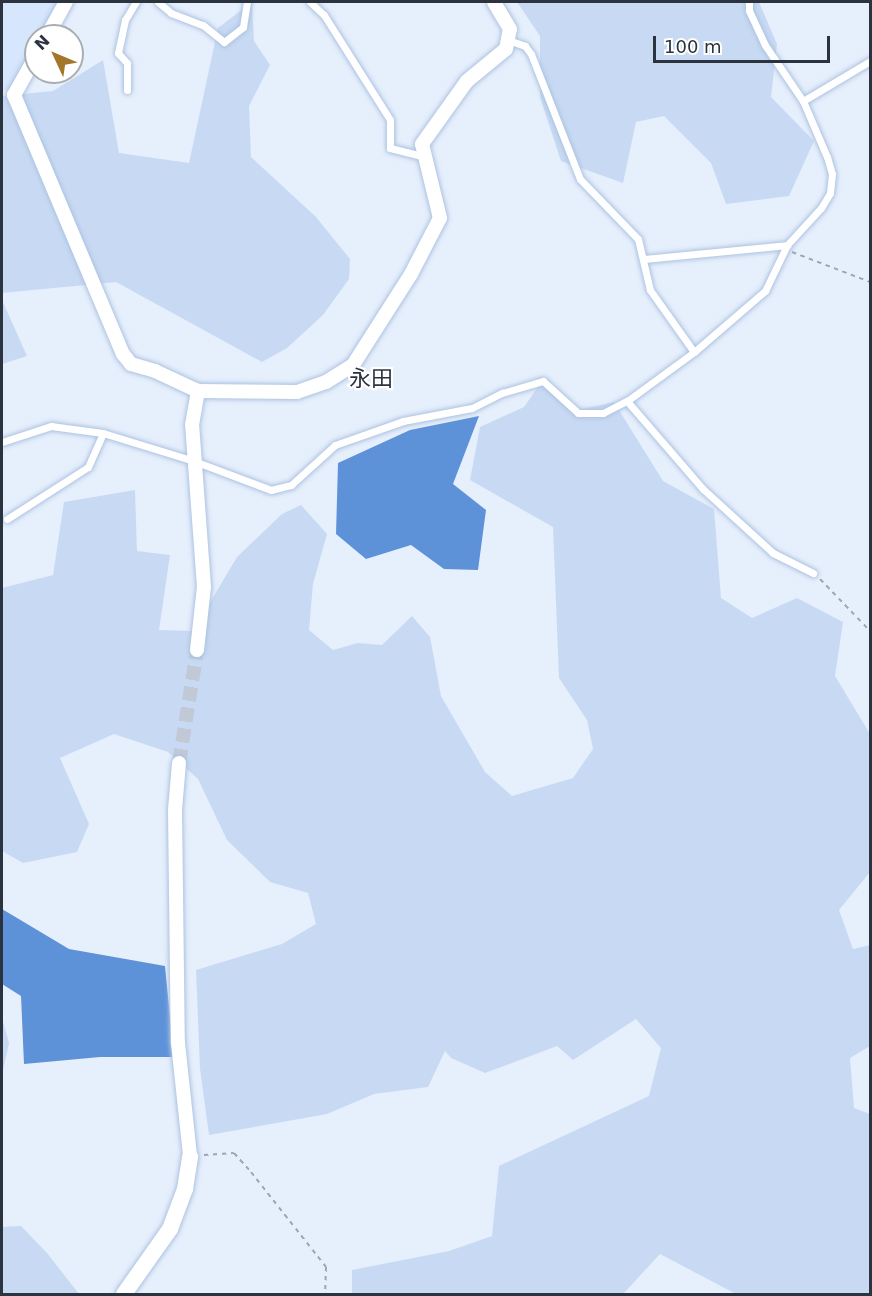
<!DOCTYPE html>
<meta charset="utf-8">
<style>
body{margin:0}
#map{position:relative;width:872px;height:1296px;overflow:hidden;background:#e6effc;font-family:"DejaVu Sans","Noto Sans JP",sans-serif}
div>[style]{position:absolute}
.built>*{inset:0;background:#d6e6fc}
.green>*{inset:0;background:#c8daf3}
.water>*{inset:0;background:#5e92d8}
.minor-tunnel>*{height:14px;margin-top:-7px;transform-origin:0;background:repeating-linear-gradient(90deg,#c1c9d6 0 14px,transparent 0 21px)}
.path>*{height:2px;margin-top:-1px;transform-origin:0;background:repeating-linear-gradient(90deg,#9ea6b3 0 4.5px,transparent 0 9px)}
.roads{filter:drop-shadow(0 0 2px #adc3e1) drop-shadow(0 0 2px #adc3e1)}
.service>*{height:7px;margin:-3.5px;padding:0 3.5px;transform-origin:3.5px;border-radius:3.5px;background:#fff}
.minor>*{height:14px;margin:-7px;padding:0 7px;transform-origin:7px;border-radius:7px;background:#fff}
.tertiary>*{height:16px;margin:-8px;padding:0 8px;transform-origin:8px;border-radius:8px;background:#fff}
span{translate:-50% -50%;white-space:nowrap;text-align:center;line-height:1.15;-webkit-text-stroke:4.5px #fff;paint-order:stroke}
.quarter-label{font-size:22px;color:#2b333f}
.frame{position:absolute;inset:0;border:3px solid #2b333f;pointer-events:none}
.north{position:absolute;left:24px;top:24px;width:60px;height:60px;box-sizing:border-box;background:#fff;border:2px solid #aaadb2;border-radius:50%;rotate:314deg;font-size:16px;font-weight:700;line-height:24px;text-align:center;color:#2b333f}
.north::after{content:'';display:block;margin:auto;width:21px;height:27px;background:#a47629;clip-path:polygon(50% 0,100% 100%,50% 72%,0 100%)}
.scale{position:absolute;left:653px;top:36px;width:177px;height:27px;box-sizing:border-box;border:3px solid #2b333f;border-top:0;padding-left:8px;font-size:18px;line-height:21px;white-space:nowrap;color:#2b333f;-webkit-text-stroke:4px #fff;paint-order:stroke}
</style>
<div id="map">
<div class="built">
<div style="clip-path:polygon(2px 2px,60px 2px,40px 36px,36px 36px,36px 44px,11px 89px,3px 90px)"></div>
</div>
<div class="green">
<div style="clip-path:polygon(252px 2px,254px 41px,270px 65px,249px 106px,251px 157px,316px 217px,350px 259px,349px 279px,323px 315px,287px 348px,262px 362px,116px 282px,2px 293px,2px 96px,53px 91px,103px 60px,119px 153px,189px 163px,218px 28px)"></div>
<div style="clip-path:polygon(517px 2px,759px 2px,777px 44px,771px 97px,814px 141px,789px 196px,726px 204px,711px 163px,664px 116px,636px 122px,623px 183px,561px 161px,540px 97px,540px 36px)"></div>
<div style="clip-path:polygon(2px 300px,27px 356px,2px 364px)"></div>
<div style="clip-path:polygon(540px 384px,579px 410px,614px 402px,663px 481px,714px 509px,721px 598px,752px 618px,797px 598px,843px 622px,835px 676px,870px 734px,870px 872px,839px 910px,853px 949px,870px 945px,870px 1046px,850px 1058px,854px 1108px,870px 1114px,870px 1294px,736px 1294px,660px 1254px,623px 1294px,352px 1294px,352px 1270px,449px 1251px,492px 1236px,499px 1166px,649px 1096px,661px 1048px,636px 1019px,573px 1060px,557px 1046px,485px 1073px,451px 1058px,445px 1051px,428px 1087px,374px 1094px,327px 1114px,209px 1135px,200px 1069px,196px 970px,282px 944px,316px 924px,308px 893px,270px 882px,227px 840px,198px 779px,168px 752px,114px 734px,60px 758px,89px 824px,77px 852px,23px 863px,2px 851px,2px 588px,53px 575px,64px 502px,135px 490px,137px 551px,170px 555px,159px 630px,193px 631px,237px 557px,282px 514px,301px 505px,327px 534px,313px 584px,309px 630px,333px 650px,358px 643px,382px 645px,412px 616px,430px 637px,441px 696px,485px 772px,512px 796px,573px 778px,593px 749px,587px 720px,559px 678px,553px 527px,470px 480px,480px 427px,524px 407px)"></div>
<div style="clip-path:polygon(2px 1018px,9px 1043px,2px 1075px)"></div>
<div style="clip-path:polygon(21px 1226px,47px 1253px,79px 1294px,2px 1294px,2px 1227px)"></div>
</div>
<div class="water">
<div style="clip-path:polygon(479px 416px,453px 484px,486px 510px,478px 570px,444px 569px,411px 545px,366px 559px,336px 534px,338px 463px,410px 430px)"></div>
<div style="clip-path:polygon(2px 909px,69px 949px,165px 966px,174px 1057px,100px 1057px,24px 1064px,21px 996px,2px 984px)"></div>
</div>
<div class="minor-tunnel">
<div style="left:179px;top:763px;width:114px;rotate:-80.9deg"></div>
</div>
<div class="path">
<div style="left:792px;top:252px;width:84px;rotate:21deg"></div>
<div style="left:820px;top:579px;width:72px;rotate:46.1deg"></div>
<div style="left:204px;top:1155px;width:30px;rotate:-4deg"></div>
<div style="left:234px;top:1153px;width:25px;rotate:48deg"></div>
<div style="left:251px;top:1172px;width:121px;rotate:51.7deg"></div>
<div style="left:326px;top:1267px;width:27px;rotate:92deg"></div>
</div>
<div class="roads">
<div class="service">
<div style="left:158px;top:2px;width:17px;rotate:40deg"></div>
<div style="left:171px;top:13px;width:34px;rotate:21deg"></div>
<div style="left:203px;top:25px;width:27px;rotate:39deg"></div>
<div style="left:224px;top:42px;width:24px;rotate:-38deg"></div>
<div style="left:243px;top:27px;width:25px;rotate:-81deg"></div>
<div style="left:310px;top:2px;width:19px;rotate:43deg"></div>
<div style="left:324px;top:15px;width:124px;rotate:57.8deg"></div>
<div style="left:390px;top:120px;width:28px;rotate:90deg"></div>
<div style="left:390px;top:148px;width:33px;rotate:14deg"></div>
<div style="left:508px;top:40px;width:18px;rotate:19deg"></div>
<div style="left:525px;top:46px;width:10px;rotate:53deg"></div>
<div style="left:531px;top:54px;width:134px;rotate:68.6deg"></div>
<div style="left:580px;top:179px;width:83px;rotate:46deg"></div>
<div style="left:638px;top:239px;width:52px;rotate:76.8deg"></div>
<div style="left:650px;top:290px;width:76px;rotate:54.6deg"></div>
<div style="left:127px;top:90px;width:27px;rotate:-90deg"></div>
<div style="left:127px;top:63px;width:13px;rotate:-132deg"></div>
<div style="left:118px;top:53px;width:34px;rotate:-78deg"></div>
<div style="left:125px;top:20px;width:21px;rotate:-59deg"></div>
<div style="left:803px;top:101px;width:78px;rotate:-30.8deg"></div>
<div style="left:645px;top:259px;width:143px;rotate:-5.6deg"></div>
<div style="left:627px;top:401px;width:116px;rotate:49.2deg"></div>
<div style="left:703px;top:489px;width:95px;rotate:42.4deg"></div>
<div style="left:773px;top:553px;width:45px;rotate:26.6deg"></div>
<div style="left:2px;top:442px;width:52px;rotate:-18.1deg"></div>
<div style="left:51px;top:426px;width:52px;rotate:7.7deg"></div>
<div style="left:103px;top:433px;width:95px;rotate:17.1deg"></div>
<div style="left:194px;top:461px;width:82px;rotate:20.6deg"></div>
<div style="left:271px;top:490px;width:21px;rotate:-14deg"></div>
<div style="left:291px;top:485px;width:59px;rotate:-42.3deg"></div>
<div style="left:335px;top:445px;width:72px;rotate:-19.4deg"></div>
<div style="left:403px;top:421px;width:70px;rotate:-10.7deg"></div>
<div style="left:472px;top:408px;width:34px;rotate:-27deg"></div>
<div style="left:502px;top:393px;width:43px;rotate:-16.3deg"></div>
<div style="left:543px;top:381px;width:47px;rotate:42.4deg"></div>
<div style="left:578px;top:413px;width:25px"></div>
<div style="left:603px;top:413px;width:27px;rotate:-27deg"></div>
<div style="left:627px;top:401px;width:83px;rotate:-36.2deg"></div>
<div style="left:694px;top:352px;width:94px;rotate:-40.7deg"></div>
<div style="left:765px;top:291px;width:51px;rotate:-64.4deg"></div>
<div style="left:787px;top:245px;width:50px;rotate:-47.4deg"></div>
<div style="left:821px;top:208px;width:17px;rotate:-59deg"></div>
<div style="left:830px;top:193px;width:19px;rotate:-84deg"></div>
<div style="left:832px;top:174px;width:18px;rotate:-106deg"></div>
<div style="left:827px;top:157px;width:61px;rotate:-113.2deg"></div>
<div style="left:803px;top:101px;width:68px;rotate:-124.2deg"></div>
<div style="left:765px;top:45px;width:38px;rotate:-115deg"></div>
<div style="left:749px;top:10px;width:8px;rotate:-90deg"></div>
<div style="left:7px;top:519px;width:96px;rotate:-32.7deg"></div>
<div style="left:88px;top:467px;width:37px;rotate:-66deg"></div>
</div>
<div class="minor">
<div style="left:47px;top:36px;width:39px;rotate:-61deg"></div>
<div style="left:36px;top:56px;width:45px;rotate:119.4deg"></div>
<div style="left:14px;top:95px;width:281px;rotate:67.2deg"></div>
<div style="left:123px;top:354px;width:13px;rotate:51deg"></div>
<div style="left:131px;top:364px;width:25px;rotate:16deg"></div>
<div style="left:155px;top:371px;width:47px;rotate:24.9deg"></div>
<div style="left:198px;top:391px;width:99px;rotate:0.6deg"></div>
<div style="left:297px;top:392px;width:31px;rotate:-19deg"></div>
<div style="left:326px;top:382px;width:32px;rotate:-32deg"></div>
<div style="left:353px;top:365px;width:108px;rotate:-57.5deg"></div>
<div style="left:411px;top:274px;width:63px;rotate:-62.6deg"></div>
<div style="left:440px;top:218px;width:76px;rotate:-103.7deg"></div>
<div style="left:422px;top:144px;width:77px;rotate:-54.5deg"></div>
<div style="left:467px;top:81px;width:50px;rotate:-39.4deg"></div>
<div style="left:506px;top:49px;width:20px;rotate:-79deg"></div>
<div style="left:510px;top:29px;width:31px;rotate:-121deg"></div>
<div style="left:197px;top:650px;width:63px;rotate:-83.7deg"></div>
<div style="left:204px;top:587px;width:162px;rotate:-94.2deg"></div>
<div style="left:192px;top:425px;width:35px;rotate:-80deg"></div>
<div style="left:179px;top:763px;width:47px;rotate:94.9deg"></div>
<div style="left:175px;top:810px;width:233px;rotate:89.3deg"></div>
<div style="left:178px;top:1043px;width:114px;rotate:83.9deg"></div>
</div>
<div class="tertiary">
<div style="left:124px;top:1294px;width:80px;rotate:-54.7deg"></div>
<div style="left:170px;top:1229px;width:43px;rotate:-69.4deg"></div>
<div style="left:185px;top:1189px;width:33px;rotate:-81deg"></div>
</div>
</div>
<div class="quarter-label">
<span style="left:371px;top:379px">永田</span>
</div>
<div class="frame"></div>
<div class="north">N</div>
<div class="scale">100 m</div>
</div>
